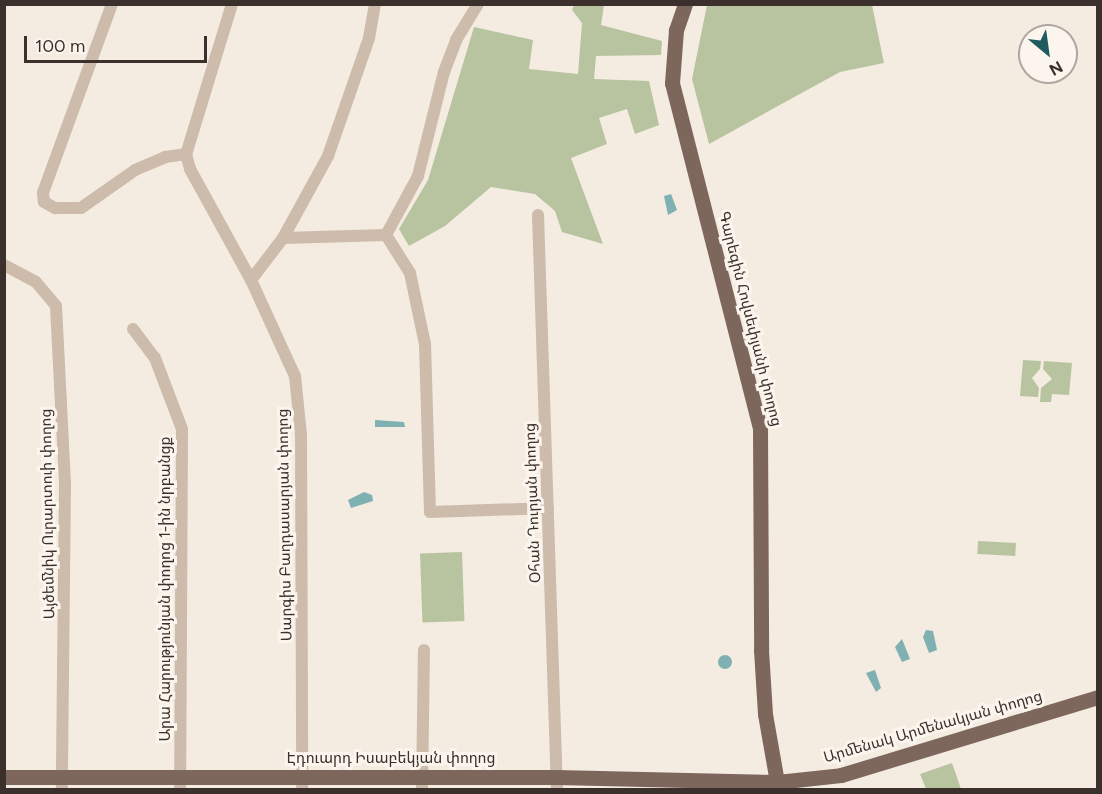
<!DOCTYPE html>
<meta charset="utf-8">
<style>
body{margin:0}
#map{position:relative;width:1102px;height:794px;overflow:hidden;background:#f4ebe1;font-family:Figtree,"Noto Sans Armenian",sans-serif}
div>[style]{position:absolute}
.green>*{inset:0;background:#b8c4a0;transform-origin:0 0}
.water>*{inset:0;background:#7fb0b2}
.round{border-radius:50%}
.minor>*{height:12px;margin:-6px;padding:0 6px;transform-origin:6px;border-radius:6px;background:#cdbbac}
.major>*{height:15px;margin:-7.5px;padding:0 7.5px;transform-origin:7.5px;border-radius:7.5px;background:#7d675c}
span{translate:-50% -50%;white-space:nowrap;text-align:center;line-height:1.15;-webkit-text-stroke:6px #fbf5ee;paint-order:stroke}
.street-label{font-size:15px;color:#3b302b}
.frame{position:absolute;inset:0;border:6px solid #3b302b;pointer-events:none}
.north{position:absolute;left:1018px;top:24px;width:60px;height:60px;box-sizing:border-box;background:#fbf5ee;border:2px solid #aea6a0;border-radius:50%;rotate:151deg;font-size:16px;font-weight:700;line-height:24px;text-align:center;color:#3b302b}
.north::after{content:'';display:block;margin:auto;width:21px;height:27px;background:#1f5a5e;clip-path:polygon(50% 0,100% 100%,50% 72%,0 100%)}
.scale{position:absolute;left:24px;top:36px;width:183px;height:27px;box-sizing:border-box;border:3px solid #3b302b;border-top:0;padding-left:8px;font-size:18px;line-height:21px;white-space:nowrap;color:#3b302b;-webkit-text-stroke:4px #fbf5ee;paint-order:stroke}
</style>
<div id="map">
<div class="green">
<div style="clip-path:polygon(574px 5px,604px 5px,601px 25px,662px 41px,661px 55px,596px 56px,594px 79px,649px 81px,659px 125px,635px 134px,627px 109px,599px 118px,607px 144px,571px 158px,603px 244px,562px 232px,555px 211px,535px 194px,491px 187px,445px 226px,409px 246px,399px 229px,428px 180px,474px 27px,533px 40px,529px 69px,578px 74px,582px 23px,572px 10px)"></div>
<div style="clip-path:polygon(707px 5px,872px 5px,884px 63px,840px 72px,709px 144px,692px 79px)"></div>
<div style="clip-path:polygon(1023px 360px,1041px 361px,1040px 369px,1032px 378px,1039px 388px,1038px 397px,1020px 396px)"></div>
<div style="clip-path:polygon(1044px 361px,1072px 363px,1069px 395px,1052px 394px,1051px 402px,1040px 402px,1041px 388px,1052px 379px,1043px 369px)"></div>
<div style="left:978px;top:541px;width:38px;height:13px;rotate:3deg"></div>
<div style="left:462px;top:552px;width:69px;height:42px;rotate:88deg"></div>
<div style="clip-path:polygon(952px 763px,961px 789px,926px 789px,920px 774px)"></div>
</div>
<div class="water">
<div style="clip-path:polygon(671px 194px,677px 210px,668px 215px,664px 196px)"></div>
<div style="clip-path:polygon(375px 420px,404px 422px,405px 427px,375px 427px)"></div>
<div style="clip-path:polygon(364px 492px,372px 495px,373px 501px,351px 508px,348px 500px)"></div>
<div style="clip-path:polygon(926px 630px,933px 631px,937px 650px,929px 653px,923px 637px)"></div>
<div style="clip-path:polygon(902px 639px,910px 659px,902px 662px,895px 647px)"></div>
<div class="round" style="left:718px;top:655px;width:14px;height:14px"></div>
<div style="clip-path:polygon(875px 670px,881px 688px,876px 692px,866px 673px)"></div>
</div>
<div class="minor">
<div style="left:112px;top:4px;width:201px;rotate:110.1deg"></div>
<div style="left:43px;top:193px;width:9px;rotate:84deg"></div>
<div style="left:44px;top:202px;width:13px;rotate:29deg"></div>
<div style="left:55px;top:208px;width:26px"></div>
<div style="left:81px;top:208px;width:66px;rotate:-35.1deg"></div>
<div style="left:135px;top:170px;width:33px;rotate:-23deg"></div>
<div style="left:165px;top:157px;width:21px;rotate:-8deg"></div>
<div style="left:232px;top:4px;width:157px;rotate:107deg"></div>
<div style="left:186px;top:154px;width:16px;rotate:75deg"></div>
<div style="left:190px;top:169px;width:127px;rotate:61.2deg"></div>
<div style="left:251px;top:280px;width:106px;rotate:65.4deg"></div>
<div style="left:295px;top:376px;width:59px;rotate:84.2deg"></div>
<div style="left:301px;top:435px;width:355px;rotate:89.8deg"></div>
<div style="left:538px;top:215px;width:575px;rotate:88.11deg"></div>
<div style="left:386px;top:235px;width:45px;rotate:57.7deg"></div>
<div style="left:410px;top:273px;width:73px;rotate:78.1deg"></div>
<div style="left:425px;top:344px;width:168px;rotate:88.3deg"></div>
<div style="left:430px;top:512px;width:118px;rotate:-1.9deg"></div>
<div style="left:386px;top:235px;width:67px;rotate:-61.5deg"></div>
<div style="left:418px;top:176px;width:107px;rotate:-76deg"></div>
<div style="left:444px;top:72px;width:34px;rotate:-69deg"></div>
<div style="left:456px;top:40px;width:42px;rotate:-58.6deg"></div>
<div style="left:283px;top:238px;width:103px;rotate:-1.7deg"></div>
<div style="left:4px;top:265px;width:36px;rotate:28deg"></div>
<div style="left:36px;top:282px;width:31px;rotate:50deg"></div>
<div style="left:56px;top:306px;width:176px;rotate:87.1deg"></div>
<div style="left:65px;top:482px;width:308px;rotate:90.6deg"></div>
<div style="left:251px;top:280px;width:53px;rotate:-52.7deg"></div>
<div style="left:283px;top:238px;width:94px;rotate:-61.2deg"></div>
<div style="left:328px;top:156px;width:125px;rotate:-70.8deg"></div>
<div style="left:369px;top:38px;width:35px;rotate:-80deg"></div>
<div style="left:133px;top:329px;width:36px;rotate:53deg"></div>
<div style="left:155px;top:358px;width:76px;rotate:69.2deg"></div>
<div style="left:182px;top:429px;width:361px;rotate:90.3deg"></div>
<div style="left:422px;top:790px;width:140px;rotate:-89.2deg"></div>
</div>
<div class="major">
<div style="left:685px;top:4px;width:28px;rotate:109deg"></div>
<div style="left:676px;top:30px;width:53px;rotate:94.3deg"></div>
<div style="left:672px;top:83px;width:355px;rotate:75.7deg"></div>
<div style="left:760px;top:427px;width:223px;rotate:89.7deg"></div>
<div style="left:761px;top:650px;width:64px;rotate:86.4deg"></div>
<div style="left:765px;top:714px;width:69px;rotate:80deg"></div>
<div style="left:4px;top:777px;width:552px"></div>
<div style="left:556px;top:777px;width:221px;rotate:1.3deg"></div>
<div style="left:777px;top:782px;width:64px;rotate:-6.2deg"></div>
<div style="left:841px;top:775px;width:269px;rotate:-16.9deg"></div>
</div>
<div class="street-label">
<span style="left:750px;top:319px;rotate:76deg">Գարեգին Հովսեփյանի փողոց</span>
<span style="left:533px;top:503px;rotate:-92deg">Օհան Դուրյան փողոց</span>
<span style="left:48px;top:514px;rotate:-91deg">Այծեմնիկ Ուրարտուի փողոց</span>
<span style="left:285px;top:525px;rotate:-91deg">Սարգիս Բաղդասարյան փողոց</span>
<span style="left:166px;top:589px;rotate:-90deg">Արա Հարությունյան փողոց 1-ին նրբանցք</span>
<span style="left:933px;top:727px;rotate:-16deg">Արմենակ Արմենակյան փողոց</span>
<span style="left:391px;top:759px">Էդուարդ Իսաբեկյան փողոց</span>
</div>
<div class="frame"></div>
<div class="north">N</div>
<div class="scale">100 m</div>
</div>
